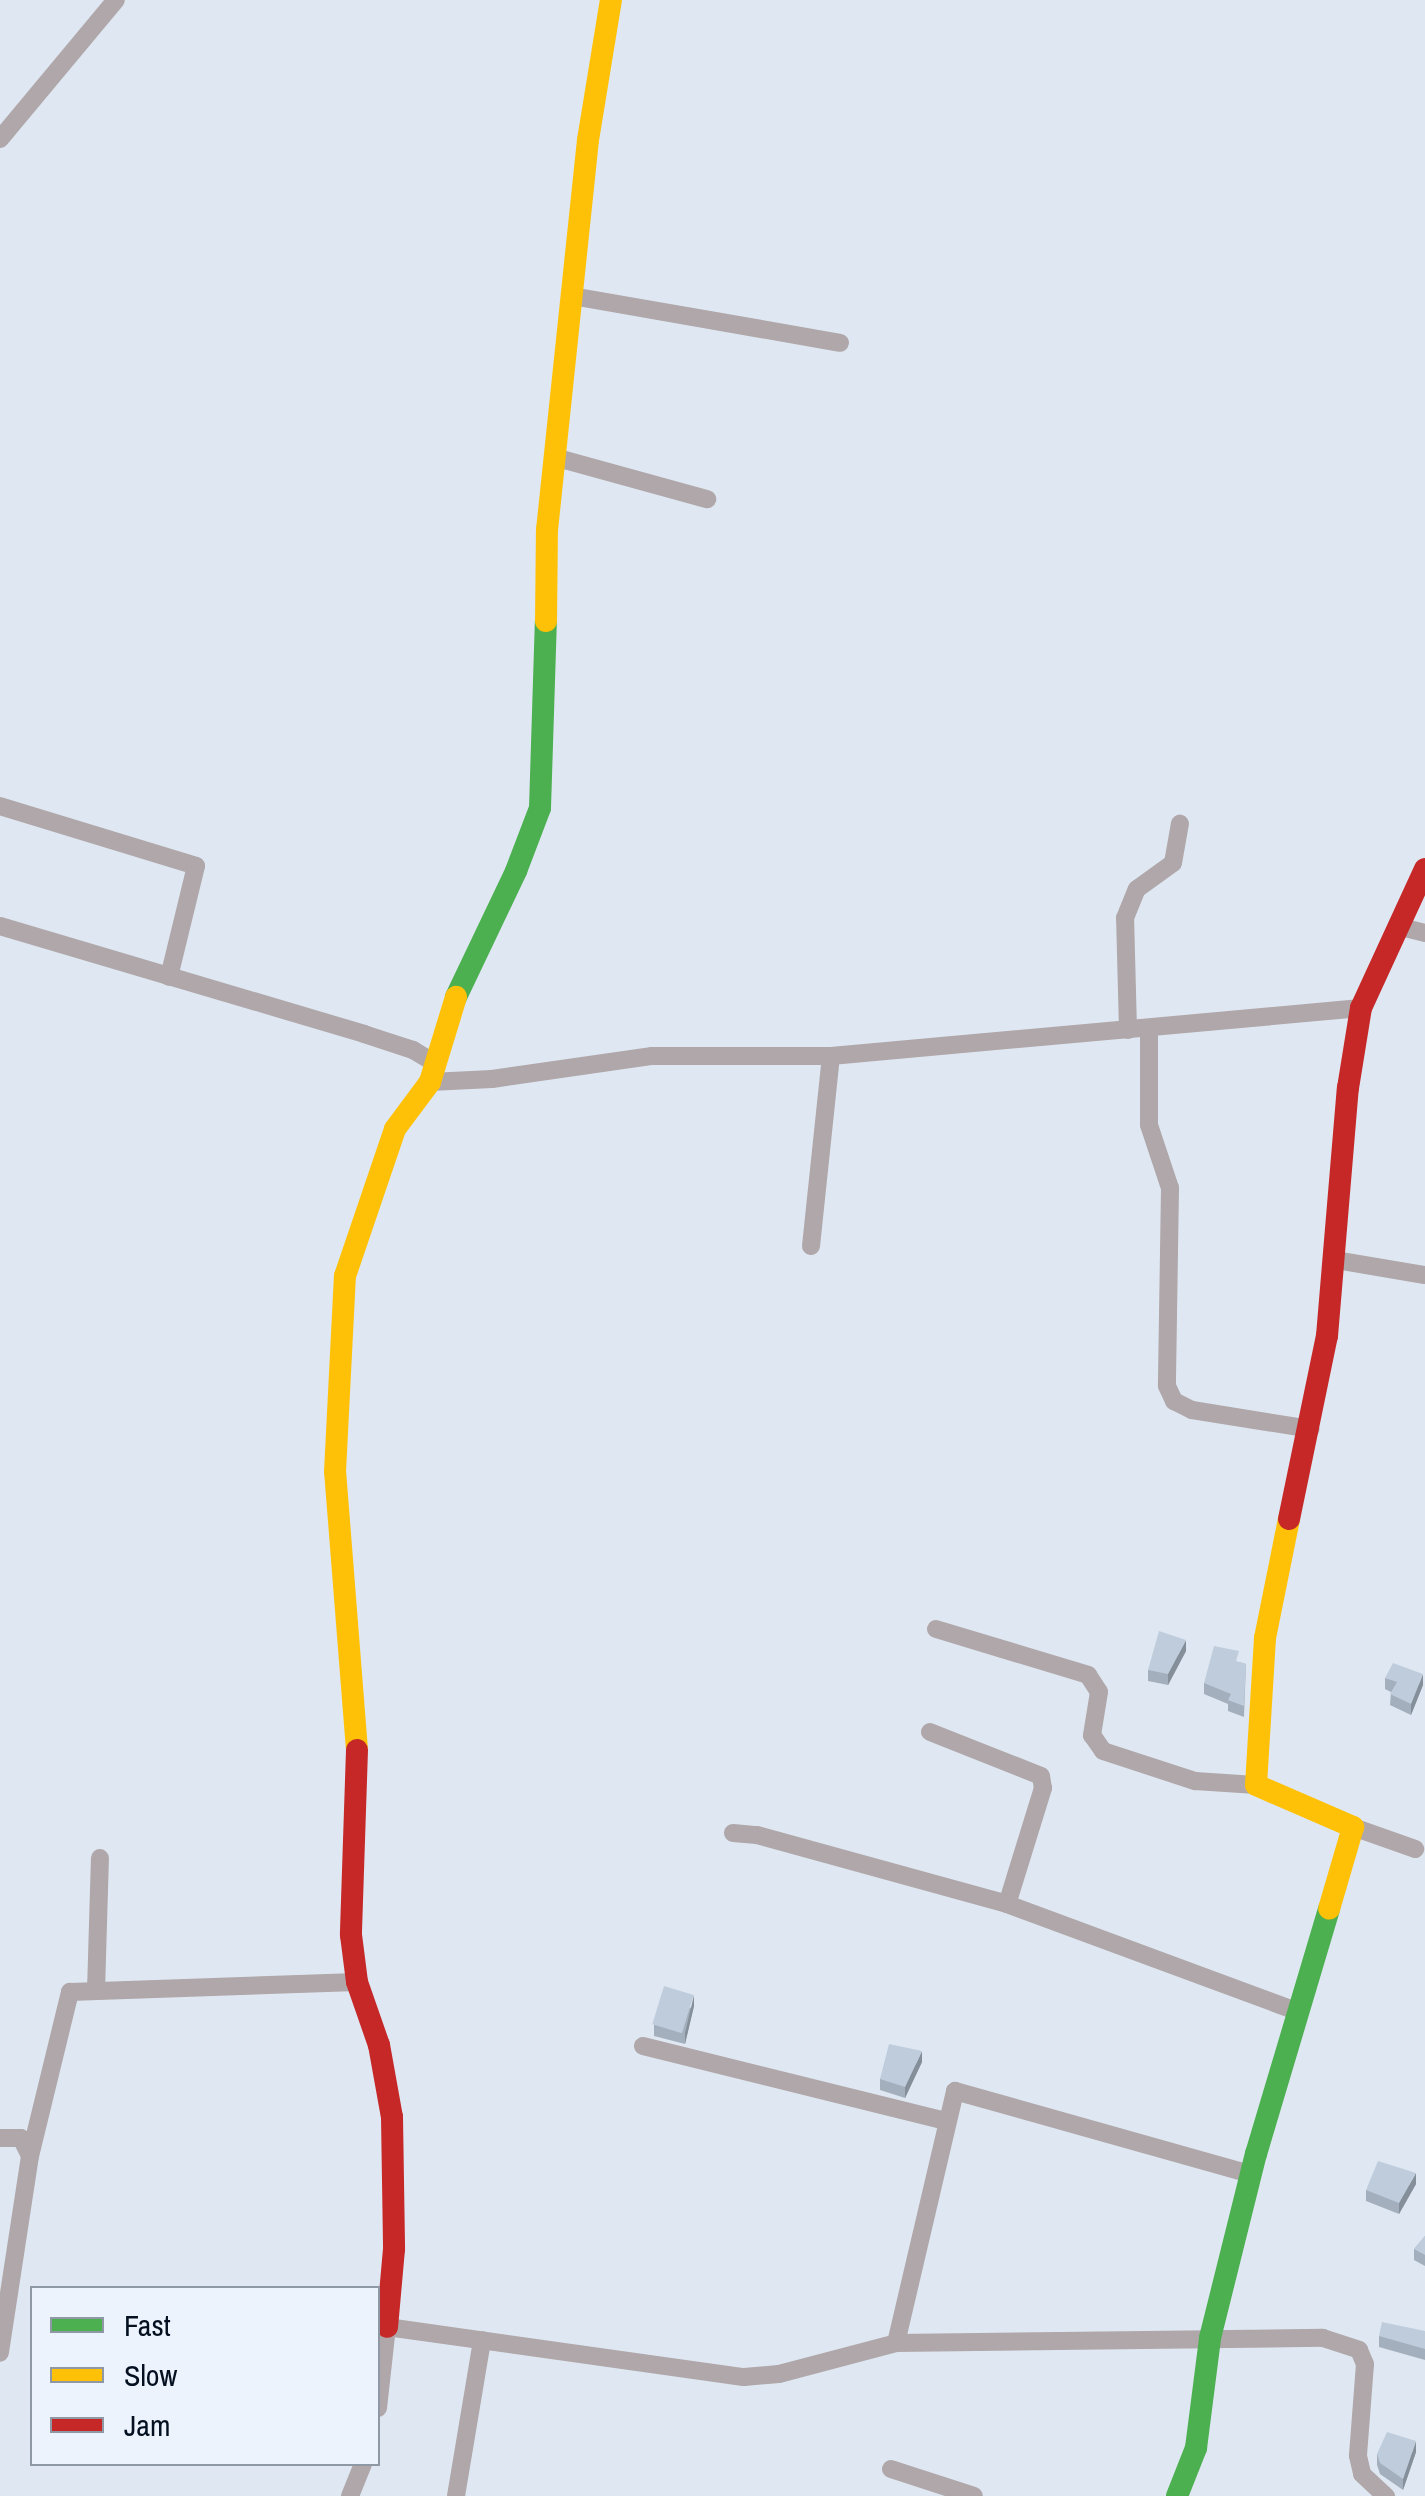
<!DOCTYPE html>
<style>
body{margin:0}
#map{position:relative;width:1425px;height:2496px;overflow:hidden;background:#dfe8f2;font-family:"Archivo Narrow",sans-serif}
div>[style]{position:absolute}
.street>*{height:18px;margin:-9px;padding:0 9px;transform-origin:9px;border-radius:9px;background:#afa7a9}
.fast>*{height:22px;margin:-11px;padding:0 11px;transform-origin:11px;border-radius:11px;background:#4caf50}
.slow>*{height:22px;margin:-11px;padding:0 11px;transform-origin:11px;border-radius:11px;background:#ffc107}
.jam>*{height:22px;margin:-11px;padding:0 11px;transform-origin:11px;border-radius:11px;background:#c62828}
.wall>*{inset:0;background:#a3afbd}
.shaded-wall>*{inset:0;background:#858f9a}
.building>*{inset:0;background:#beccdc;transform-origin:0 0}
span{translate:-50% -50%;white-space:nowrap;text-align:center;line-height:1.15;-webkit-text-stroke:8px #ecf3fd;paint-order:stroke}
.legend{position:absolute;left:30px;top:2286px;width:350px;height:180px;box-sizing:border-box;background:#ecf3fd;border:2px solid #8f98a5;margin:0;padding:12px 18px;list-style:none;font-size:30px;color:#041020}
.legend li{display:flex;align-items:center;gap:20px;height:50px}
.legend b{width:50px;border:2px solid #8f98a5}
</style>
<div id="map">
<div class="street">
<div style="left:0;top:139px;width:181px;rotate:-50.2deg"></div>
<div style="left:572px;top:296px;width:272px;rotate:9.9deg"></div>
<div style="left:554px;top:457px;width:159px;rotate:15.4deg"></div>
<div style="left:0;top:806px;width:205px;rotate:17deg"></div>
<div style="left:196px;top:866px;width:114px;rotate:103.7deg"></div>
<div style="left:0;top:926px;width:380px;rotate:16.5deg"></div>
<div style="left:364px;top:1034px;width:52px;rotate:18.1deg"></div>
<div style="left:413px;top:1050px;width:27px;rotate:31deg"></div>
<div style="left:1397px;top:926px;width:29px;rotate:14deg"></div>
<div style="left:1149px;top:1028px;width:97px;rotate:90deg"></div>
<div style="left:1149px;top:1125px;width:66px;rotate:71.6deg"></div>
<div style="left:1170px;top:1188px;width:198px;rotate:90.9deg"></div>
<div style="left:1167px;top:1386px;width:17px;rotate:65deg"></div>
<div style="left:1174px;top:1401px;width:20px;rotate:27deg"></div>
<div style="left:1192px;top:1410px;width:120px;rotate:9.1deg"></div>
<div style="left:1128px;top:1030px;width:112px;rotate:-91.5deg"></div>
<div style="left:1125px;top:918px;width:31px;rotate:-68deg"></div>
<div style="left:1137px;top:889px;width:44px;rotate:-35.8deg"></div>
<div style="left:1173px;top:863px;width:40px;rotate:-80deg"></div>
<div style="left:430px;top:1082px;width:62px;rotate:-2.8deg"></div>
<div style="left:492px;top:1079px;width:162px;rotate:-8.2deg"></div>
<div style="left:652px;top:1056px;width:179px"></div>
<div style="left:831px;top:1056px;width:532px;rotate:-5.17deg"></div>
<div style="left:811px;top:1246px;width:191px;rotate:-84deg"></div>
<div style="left:1336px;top:1260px;width:90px;rotate:9.6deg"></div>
<div style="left:936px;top:1629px;width:159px;rotate:16.8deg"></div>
<div style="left:1088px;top:1675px;width:20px;rotate:57deg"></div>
<div style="left:1099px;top:1692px;width:44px;rotate:99.2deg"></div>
<div style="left:1092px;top:1735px;width:19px;rotate:55deg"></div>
<div style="left:1103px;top:1751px;width:97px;rotate:18.1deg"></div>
<div style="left:1195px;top:1781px;width:61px;rotate:3.8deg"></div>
<div style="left:930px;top:1732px;width:119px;rotate:21.6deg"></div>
<div style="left:1041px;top:1776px;width:12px;rotate:81deg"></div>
<div style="left:1043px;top:1788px;width:121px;rotate:107.2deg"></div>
<div style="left:1353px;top:1827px;width:66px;rotate:19.5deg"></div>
<div style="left:733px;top:1833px;width:24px;rotate:5deg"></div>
<div style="left:757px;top:1835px;width:259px;rotate:15.4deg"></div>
<div style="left:1007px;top:1904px;width:311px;rotate:20.3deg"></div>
<div style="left:96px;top:1991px;width:133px;rotate:-88.3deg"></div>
<div style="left:643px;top:2046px;width:313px;rotate:13.9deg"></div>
<div style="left:0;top:2138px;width:21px"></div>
<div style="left:21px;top:2138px;width:20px;rotate:63deg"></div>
<div style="left:30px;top:2156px;width:199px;rotate:98.7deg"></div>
<div style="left:30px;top:2156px;width:169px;rotate:-76.3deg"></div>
<div style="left:70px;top:1992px;width:287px;rotate:-2deg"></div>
<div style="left:896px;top:2343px;width:259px;rotate:-76.8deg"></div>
<div style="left:955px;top:2091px;width:307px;rotate:15.7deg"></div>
<div style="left:378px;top:2408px;width:81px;rotate:-83.7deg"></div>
<div style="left:387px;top:2327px;width:360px;rotate:8deg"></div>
<div style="left:744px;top:2377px;width:35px;rotate:-5deg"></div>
<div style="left:779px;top:2374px;width:121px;rotate:-14.8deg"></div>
<div style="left:896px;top:2343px;width:427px;rotate:-0.7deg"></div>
<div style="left:1323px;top:2338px;width:38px;rotate:18deg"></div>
<div style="left:1359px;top:2350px;width:15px;rotate:67deg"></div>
<div style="left:1365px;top:2364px;width:92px;rotate:94.4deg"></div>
<div style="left:1358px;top:2456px;width:18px;rotate:77deg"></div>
<div style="left:1362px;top:2474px;width:33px;rotate:43deg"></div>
<div style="left:891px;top:2469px;width:87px;rotate:18deg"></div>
<div style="left:350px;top:2496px;width:35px;rotate:-68deg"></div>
<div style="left:456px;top:2496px;width:158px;rotate:-80.5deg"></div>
</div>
<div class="fast">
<div style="left:456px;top:997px;width:140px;rotate:-64.5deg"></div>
<div style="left:516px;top:871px;width:67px;rotate:-69.1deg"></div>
<div style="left:540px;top:808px;width:187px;rotate:-88.2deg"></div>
<div style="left:1177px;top:2496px;width:52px;rotate:-68.4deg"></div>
<div style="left:1196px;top:2448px;width:111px;rotate:-82.7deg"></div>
<div style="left:1210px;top:2338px;width:190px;rotate:-76deg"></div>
<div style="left:1256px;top:2154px;width:256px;rotate:-73.4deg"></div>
</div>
<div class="slow">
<div style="left:546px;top:621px;width:91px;rotate:-89.4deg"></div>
<div style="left:547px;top:530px;width:392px;rotate:-84deg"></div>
<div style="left:588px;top:140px;width:142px;rotate:-80.7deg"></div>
<div style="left:1289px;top:1519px;width:121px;rotate:101.4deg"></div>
<div style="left:1265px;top:1638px;width:147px;rotate:93.5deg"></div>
<div style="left:1256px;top:1785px;width:106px;rotate:23.4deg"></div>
<div style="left:1353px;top:1827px;width:85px;rotate:106.3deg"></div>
<div style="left:357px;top:1750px;width:279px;rotate:-94.5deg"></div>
<div style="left:335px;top:1472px;width:196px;rotate:-87.1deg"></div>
<div style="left:345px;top:1276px;width:155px;rotate:-71.2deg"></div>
<div style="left:395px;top:1129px;width:59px;rotate:-53.3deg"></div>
<div style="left:430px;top:1082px;width:89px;rotate:-73deg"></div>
</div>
<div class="jam">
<div style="left:1289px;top:1519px;width:187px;rotate:-78.3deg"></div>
<div style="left:1327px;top:1336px;width:249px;rotate:-85.2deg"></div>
<div style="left:1348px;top:1088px;width:81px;rotate:-80.8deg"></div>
<div style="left:1361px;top:1008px;width:153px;rotate:-65.3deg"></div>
<div style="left:357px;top:1750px;width:185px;rotate:91.9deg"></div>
<div style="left:351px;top:1935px;width:47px;rotate:82.7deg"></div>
<div style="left:357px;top:1982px;width:67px;rotate:70.8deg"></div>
<div style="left:379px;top:2045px;width:73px;rotate:79.8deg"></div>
<div style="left:392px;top:2117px;width:132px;rotate:89.1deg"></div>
<div style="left:394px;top:2249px;width:78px;rotate:95.1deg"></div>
</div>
<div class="wall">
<div style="clip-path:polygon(1186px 1651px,1168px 1685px,1148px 1681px,1148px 1670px)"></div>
<div style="clip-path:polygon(1239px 1662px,1246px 1664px,1244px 1717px,1228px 1711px,1228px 1704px,1204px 1694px,1204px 1683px)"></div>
<div style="clip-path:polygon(1385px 1678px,1423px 1685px,1411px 1715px,1390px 1705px,1391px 1692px,1385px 1689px)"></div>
<div style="clip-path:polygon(694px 2006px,685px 2044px,654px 2036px,654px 2025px)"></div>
<div style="clip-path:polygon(922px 2062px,905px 2098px,880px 2090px,880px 2079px)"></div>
<div style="clip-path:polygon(1416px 2184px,1399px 2214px,1366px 2201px,1366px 2190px)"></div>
<div style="clip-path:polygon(1425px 2236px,1425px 2266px,1414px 2260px,1414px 2249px)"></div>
<div style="clip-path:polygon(1425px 2331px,1425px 2360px,1379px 2347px,1379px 2336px)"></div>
<div style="clip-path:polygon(1416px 2452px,1403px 2490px,1380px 2474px,1377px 2465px,1377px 2454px)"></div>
</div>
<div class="shaded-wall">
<div style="clip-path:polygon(1186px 1640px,1186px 1651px,1168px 1685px,1168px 1674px)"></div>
<div style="clip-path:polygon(1423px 1674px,1423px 1685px,1411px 1715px,1411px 1704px)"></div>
<div style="clip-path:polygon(694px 1995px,694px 2006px,685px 2044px,685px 2033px)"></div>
<div style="clip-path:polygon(922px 2051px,922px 2062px,905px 2098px,905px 2087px)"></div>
<div style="clip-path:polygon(1416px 2173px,1416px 2184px,1399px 2214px,1399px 2203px)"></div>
<div style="clip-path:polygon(1416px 2441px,1416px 2452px,1403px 2490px,1403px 2479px)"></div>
</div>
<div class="building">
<div style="clip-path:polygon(1159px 1631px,1186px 1640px,1168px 1674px,1148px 1670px)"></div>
<div style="clip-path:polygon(1214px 1646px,1239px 1651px,1236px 1661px,1246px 1664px,1244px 1706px,1228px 1700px,1231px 1694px,1204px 1683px)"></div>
<div style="clip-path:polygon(1393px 1663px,1423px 1674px,1411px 1704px,1390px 1694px,1397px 1682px,1385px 1678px)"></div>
<div style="left:664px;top:1986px;width:31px;height:40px;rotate:17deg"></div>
<div style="clip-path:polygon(889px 2044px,922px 2051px,905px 2087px,880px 2079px)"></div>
<div style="clip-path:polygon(1378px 2161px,1416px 2173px,1399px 2203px,1366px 2190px)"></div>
<div style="clip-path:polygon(1425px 2236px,1425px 2255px,1414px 2249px)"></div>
<div style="clip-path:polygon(1382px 2322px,1425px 2331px,1425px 2349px,1379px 2336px)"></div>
<div style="clip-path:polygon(1387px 2432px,1416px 2441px,1403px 2479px,1380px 2463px,1377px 2454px)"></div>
</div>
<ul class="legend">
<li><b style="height:12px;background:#4caf50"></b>Fast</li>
<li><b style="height:12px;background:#ffc107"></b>Slow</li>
<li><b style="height:12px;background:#c62828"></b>Jam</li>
</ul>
</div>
